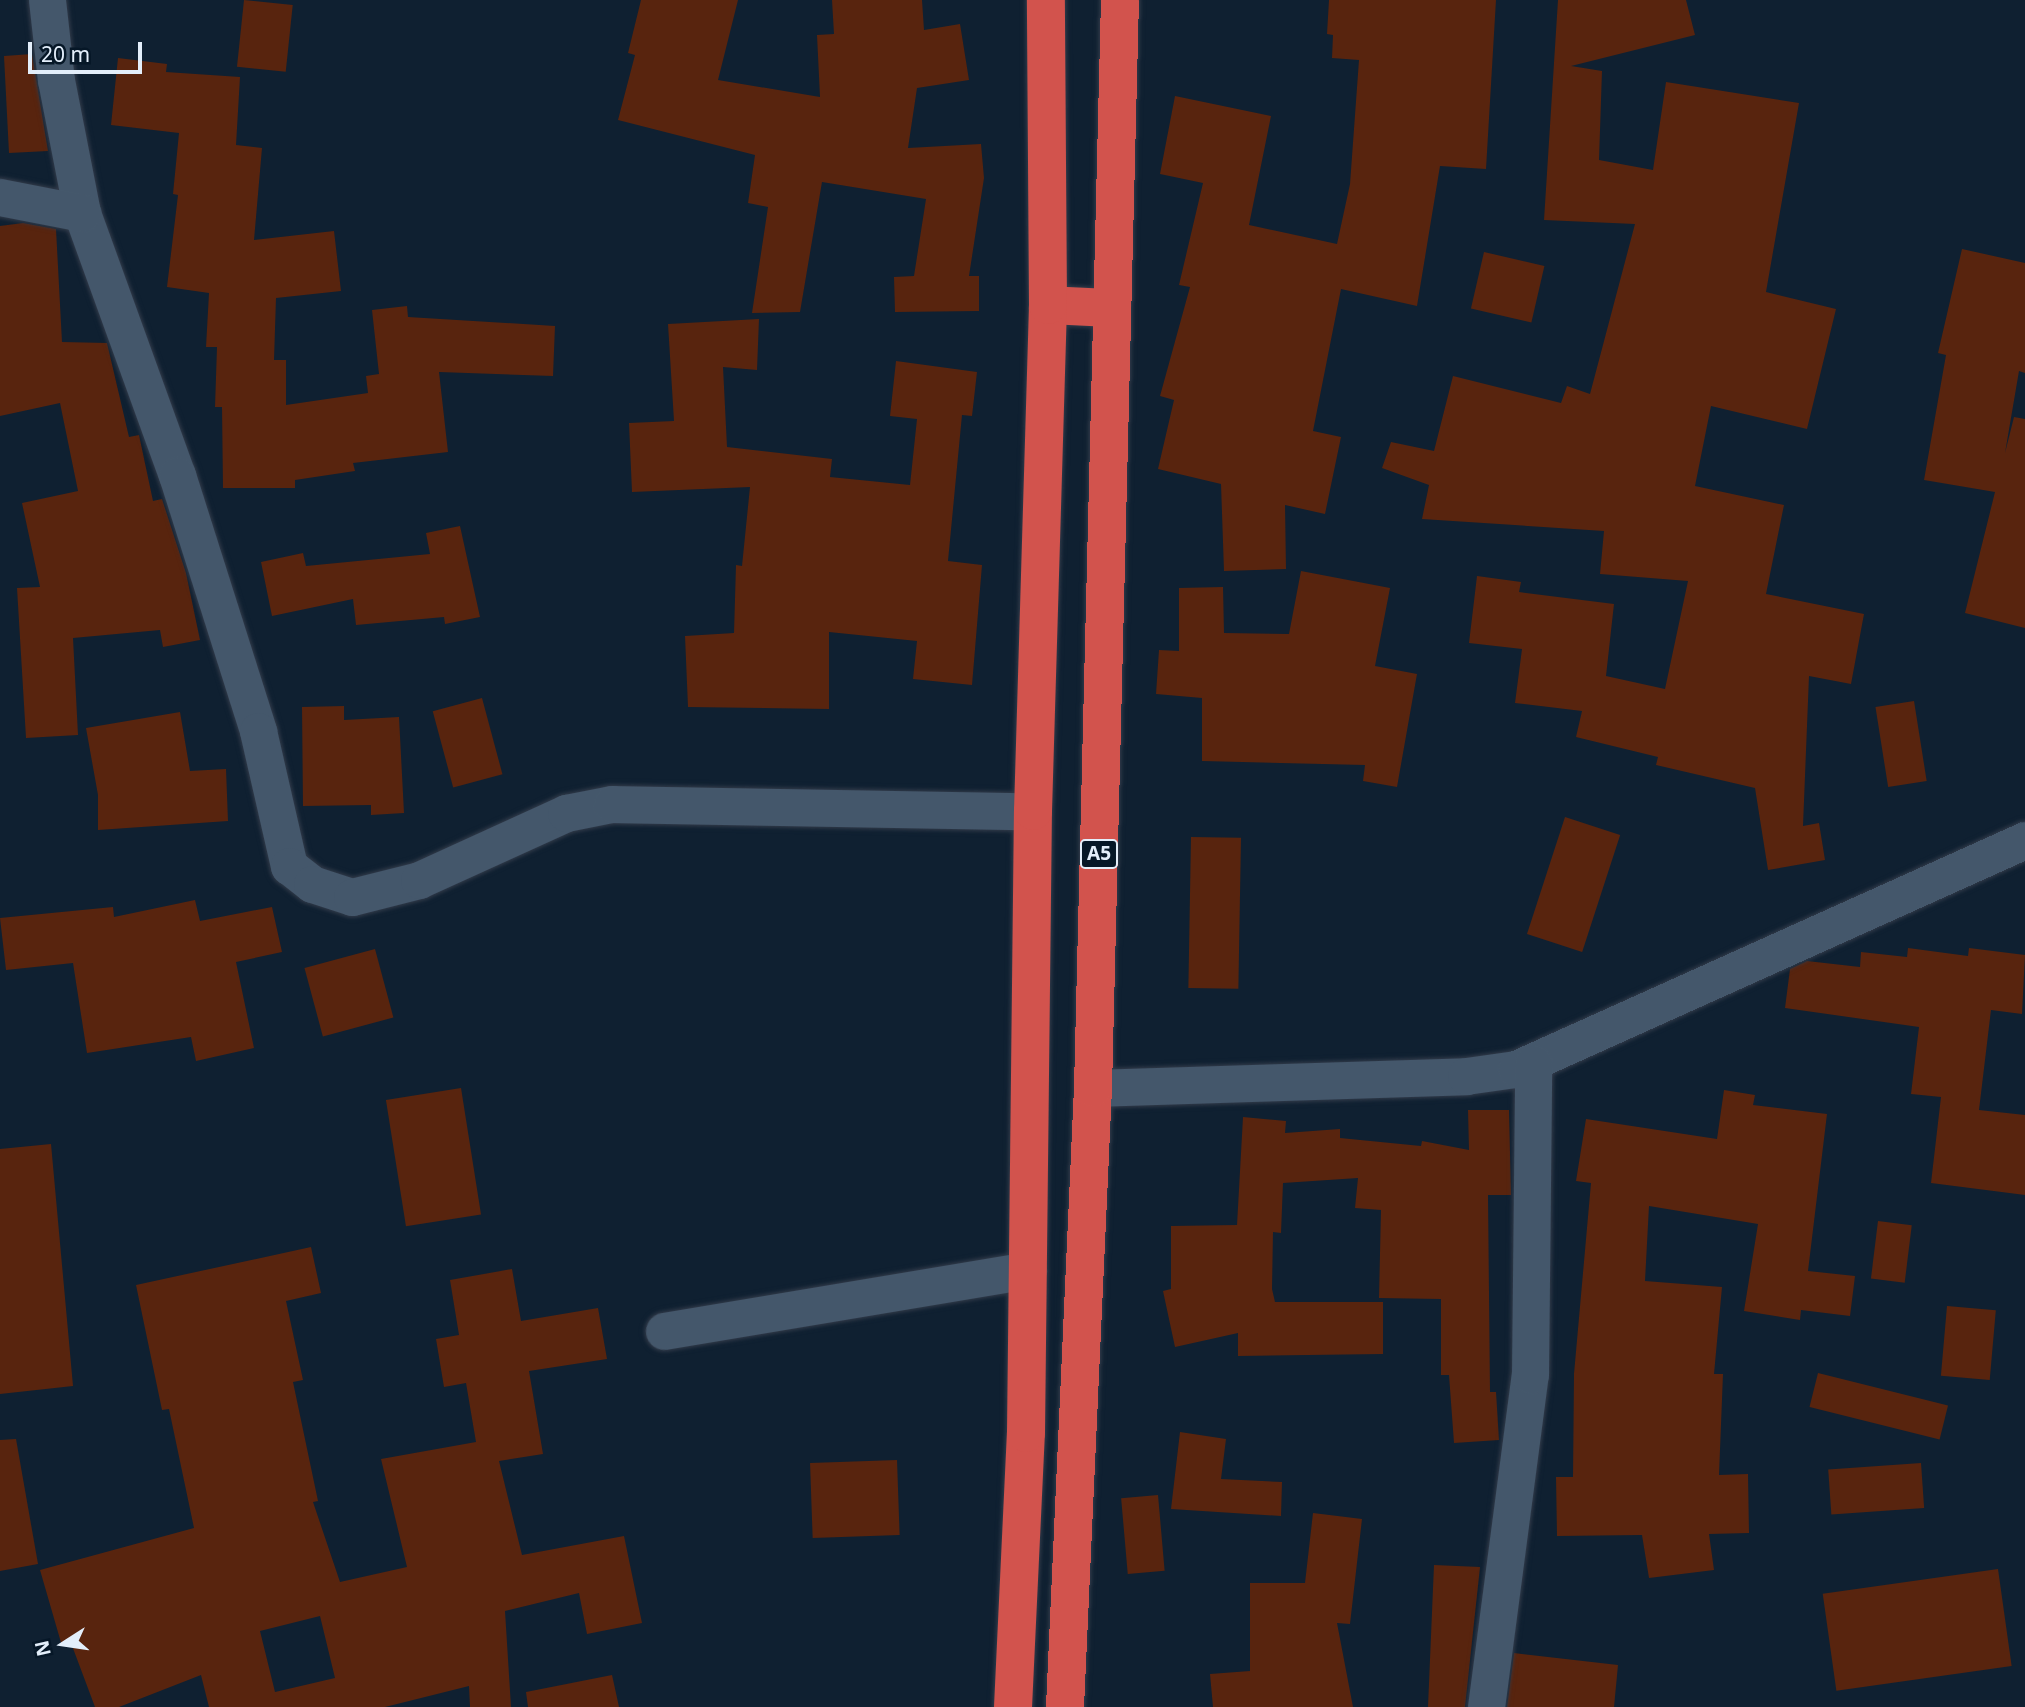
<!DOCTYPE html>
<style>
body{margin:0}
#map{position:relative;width:2025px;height:1707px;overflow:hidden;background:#0f2031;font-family:"Noto Sans",sans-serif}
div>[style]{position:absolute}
.building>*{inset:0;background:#58240e;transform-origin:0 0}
.roads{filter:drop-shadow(0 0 2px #323b4a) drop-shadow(0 0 2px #323b4a)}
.street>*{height:37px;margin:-18.5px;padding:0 18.5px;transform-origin:18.5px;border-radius:18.5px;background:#44576b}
.highway>*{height:38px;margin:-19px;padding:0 19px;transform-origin:19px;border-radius:19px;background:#d2534d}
span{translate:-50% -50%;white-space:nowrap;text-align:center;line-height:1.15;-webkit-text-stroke:7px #061727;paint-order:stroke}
.shield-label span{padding:2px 5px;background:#061727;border:2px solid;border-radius:5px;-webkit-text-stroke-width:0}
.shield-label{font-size:19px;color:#e3eefa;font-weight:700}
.north{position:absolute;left:28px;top:1609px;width:70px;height:70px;-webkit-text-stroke:5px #061727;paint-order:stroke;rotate:258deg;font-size:19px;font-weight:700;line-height:28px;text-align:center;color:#e3eefa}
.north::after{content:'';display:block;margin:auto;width:24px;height:32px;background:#e3eefa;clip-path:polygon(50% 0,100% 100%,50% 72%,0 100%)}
.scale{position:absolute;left:28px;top:42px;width:114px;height:32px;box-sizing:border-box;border:4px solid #e3eefa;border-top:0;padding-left:9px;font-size:21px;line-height:24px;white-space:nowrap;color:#e3eefa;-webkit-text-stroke:5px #061727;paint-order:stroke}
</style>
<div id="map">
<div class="building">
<div style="left:244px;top:0;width:49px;height:67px;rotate:6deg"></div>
<div style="clip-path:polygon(641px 0,738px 0,718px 80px,820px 97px,817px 35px,834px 34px,832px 0,922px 0,924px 30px,960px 24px,969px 80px,917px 88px,908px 148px,981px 144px,984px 178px,969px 276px,979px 276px,979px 311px,895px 312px,894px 277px,914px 276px,926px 199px,822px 182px,800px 312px,752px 313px,768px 207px,748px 203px,755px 155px,618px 120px,635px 55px,628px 53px)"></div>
<div style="clip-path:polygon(1329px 0,1496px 0,1486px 169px,1440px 166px,1417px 306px,1341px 289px,1313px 431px,1341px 437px,1325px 514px,1285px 505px,1286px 569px,1224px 571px,1221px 484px,1158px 469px,1174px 400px,1160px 396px,1190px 287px,1179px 285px,1203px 183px,1160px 174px,1175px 96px,1271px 116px,1249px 225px,1337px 244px,1350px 184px,1359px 60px,1332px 58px,1333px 35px,1327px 34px)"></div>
<div style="clip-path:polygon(1558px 0,1686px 0,1695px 35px,1571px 66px,1602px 71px,1599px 160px,1653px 170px,1666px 82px,1799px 103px,1766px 292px,1836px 309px,1807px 429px,1711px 406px,1695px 486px,1784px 505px,1766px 594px,1864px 614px,1851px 684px,1809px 676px,1803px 826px,1819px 823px,1825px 860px,1768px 870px,1755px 788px,1656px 765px,1658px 757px,1576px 737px,1582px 711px,1515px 703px,1522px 649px,1469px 643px,1477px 576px,1521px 582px,1519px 592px,1614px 604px,1606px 676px,1665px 689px,1688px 581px,1600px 574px,1604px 531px,1422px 519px,1429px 485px,1382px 468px,1391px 442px,1434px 451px,1453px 376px,1561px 403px,1567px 386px,1590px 394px,1635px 224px,1544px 220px)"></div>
<div style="clip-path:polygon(32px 54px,48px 151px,9px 153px,4px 56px)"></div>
<div style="clip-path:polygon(118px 58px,167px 64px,166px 72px,240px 77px,236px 145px,262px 148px,254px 240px,334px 231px,341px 291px,276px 298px,274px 360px,286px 360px,286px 405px,368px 393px,366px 376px,379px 374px,372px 310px,407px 306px,408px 317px,555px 326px,553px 376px,439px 372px,448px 452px,353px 463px,355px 471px,295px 480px,295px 488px,223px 488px,222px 407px,215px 407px,217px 347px,206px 347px,209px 293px,167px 287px,178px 195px,173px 194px,179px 133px,111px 125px)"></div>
<div style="clip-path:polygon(23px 223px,56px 229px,62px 342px,107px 343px,129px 437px,139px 435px,153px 501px,162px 499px,186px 573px,200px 640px,163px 647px,160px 630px,73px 638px,78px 735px,26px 738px,17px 588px,40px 587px,22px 503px,78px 491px,60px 403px,0 416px,0 226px)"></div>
<div style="clip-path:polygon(1962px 249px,2025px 263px,2025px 373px,2019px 371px,2005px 453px,2014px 417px,2025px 419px,2025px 628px,1965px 613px,1995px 492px,1924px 480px,1946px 355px,1938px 353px)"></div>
<div style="left:1484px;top:252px;width:62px;height:58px;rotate:13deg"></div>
<div style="clip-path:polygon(759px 319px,757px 370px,723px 367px,727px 447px,832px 459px,830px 477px,910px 485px,917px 419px,890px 416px,896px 361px,977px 372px,972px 416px,962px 415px,948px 561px,982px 565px,972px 685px,913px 679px,917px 641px,829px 632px,829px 709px,688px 707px,685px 636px,734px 633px,736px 565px,742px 566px,750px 487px,632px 492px,629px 423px,674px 421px,668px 324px)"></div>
<div style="clip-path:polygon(460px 526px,480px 617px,445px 624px,444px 617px,356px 625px,353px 599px,272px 616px,261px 562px,303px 553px,306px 566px,430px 554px,426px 533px)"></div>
<div style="clip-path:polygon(1301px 571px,1390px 588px,1375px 666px,1417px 674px,1397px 787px,1363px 781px,1365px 765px,1202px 761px,1202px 698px,1156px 694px,1159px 650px,1179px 651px,1179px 588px,1223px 587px,1224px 633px,1289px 634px)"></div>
<div style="left:482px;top:698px;width:79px;height:51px;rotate:75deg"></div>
<div style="left:1914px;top:701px;width:81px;height:39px;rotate:81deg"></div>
<div style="clip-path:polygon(344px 706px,344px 720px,399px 717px,404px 813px,371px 815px,371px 805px,303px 806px,302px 707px)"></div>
<div style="clip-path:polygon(180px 712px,190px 771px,226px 769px,228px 821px,98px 830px,98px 795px,86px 728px)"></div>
<div style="left:1565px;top:817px;width:58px;height:123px;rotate:18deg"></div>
<div style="left:1191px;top:837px;width:50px;height:151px;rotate:1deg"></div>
<div style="clip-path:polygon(195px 900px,200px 921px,272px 907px,282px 952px,236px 962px,254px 1048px,196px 1061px,191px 1037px,87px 1053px,73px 963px,6px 970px,0 918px,113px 907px,114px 917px)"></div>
<div style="clip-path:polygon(1908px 948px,1968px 956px,1969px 948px,2025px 955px,2022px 1014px,1991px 1010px,1979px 1110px,2025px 1115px,2025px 1195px,1931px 1183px,1941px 1097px,1911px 1094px,1919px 1027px,1785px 1008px,1790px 969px,1807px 961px,1860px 967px,1861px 952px,1907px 957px)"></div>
<div style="left:375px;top:949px;width:71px;height:73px;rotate:75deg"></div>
<div style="left:461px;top:1088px;width:128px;height:76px;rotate:81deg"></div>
<div style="clip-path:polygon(1724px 1090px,1755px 1095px,1753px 1105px,1827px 1114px,1808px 1271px,1855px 1276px,1850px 1316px,1801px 1310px,1800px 1320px,1744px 1311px,1758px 1224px,1649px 1206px,1645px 1281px,1722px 1287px,1714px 1374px,1723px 1374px,1719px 1475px,1748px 1474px,1749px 1533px,1709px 1534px,1714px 1570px,1649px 1578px,1642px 1535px,1557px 1536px,1556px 1477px,1573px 1477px,1574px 1374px,1591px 1183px,1576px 1181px,1586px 1119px,1717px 1139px)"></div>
<div style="clip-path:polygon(1468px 1110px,1509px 1110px,1511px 1195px,1488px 1195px,1490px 1392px,1496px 1392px,1499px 1440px,1454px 1443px,1449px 1375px,1441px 1375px,1441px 1299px,1379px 1298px,1381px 1210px,1355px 1208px,1358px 1178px,1283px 1183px,1281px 1233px,1273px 1232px,1272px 1289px,1275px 1302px,1383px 1302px,1383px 1354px,1238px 1356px,1238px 1333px,1175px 1347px,1163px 1291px,1171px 1289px,1171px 1226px,1237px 1225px,1243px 1117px,1286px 1121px,1285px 1133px,1340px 1129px,1340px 1138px,1421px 1146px,1422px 1141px,1469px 1150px)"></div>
<div style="clip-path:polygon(51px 1144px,73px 1386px,0 1394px,0 1149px)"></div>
<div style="left:1878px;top:1221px;width:34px;height:58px;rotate:7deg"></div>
<div style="clip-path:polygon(evenodd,311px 1247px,321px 1293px,286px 1301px,303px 1380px,293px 1382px,318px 1501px,313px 1502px,340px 1582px,407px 1567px,381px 1459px,476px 1442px,466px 1383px,444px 1387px,436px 1339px,459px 1335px,450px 1280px,512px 1269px,521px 1321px,598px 1308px,607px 1359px,529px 1371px,543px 1454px,499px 1461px,522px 1555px,624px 1536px,642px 1623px,587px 1634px,579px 1593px,505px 1611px,511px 1707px,470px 1707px,469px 1686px,385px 1707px,209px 1707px,201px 1675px,119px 1707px,95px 1707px,71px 1643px,62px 1646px,40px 1570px,194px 1528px,169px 1409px,162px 1410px,136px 1285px,311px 1247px,320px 1616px,335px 1678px,275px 1692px,260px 1631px,320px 1616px)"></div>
<div style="left:1947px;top:1306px;width:49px;height:70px;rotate:5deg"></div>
<div style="left:1818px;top:1373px;width:134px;height:35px;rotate:14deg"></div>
<div style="clip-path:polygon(1180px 1432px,1226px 1439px,1221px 1479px,1282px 1482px,1281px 1516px,1171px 1509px)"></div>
<div style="clip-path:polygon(16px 1439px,38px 1564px,0 1571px,0 1440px)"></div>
<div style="left:897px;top:1460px;width:75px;height:87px;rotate:88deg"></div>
<div style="left:1921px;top:1463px;width:45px;height:93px;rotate:86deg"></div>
<div style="left:1158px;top:1495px;width:76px;height:37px;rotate:85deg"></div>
<div style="clip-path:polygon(1313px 1513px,1362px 1519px,1350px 1624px,1337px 1623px,1353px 1707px,1213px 1707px,1210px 1674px,1250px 1671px,1250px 1583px,1305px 1583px)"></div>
<div style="clip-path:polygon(1434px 1565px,1480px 1567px,1465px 1707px,1428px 1707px)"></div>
<div style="left:1998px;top:1569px;width:98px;height:177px;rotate:82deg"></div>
<div style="clip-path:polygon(1514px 1653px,1618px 1665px,1614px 1707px,1507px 1707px)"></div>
<div style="clip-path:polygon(612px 1675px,619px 1707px,528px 1707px,526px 1692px)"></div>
</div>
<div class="roads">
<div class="street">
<div style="left:47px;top:0;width:81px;rotate:83.6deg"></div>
<div style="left:56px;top:80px;width:136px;rotate:78.9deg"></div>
<div style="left:82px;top:213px;width:279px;rotate:70.1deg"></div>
<div style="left:177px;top:475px;width:269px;rotate:72.4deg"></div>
<div style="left:258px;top:731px;width:139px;rotate:77.1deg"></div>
<div style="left:289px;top:866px;width:29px;rotate:38deg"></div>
<div style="left:312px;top:884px;width:42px;rotate:18deg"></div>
<div style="left:352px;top:897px;width:69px;rotate:-14.2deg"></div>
<div style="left:419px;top:880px;width:162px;rotate:-24.5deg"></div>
<div style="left:566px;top:813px;width:47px;rotate:-11.1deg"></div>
<div style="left:612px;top:804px;width:421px;rotate:1deg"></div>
<div style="left:0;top:197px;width:84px;rotate:11deg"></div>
<div style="left:1093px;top:1088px;width:373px;rotate:-1.8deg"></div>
<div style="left:1466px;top:1076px;width:50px;rotate:-8deg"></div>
<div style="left:1516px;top:1069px;width:558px;rotate:-24.22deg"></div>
<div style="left:664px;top:1331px;width:369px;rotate:-9.5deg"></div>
<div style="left:1486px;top:1707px;width:335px;rotate:-82.5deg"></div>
<div style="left:1530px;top:1375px;width:312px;rotate:-89.4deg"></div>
</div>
<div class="highway">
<div style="left:1048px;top:305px;width:64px;rotate:2.7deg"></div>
<div style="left:1013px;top:1707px;width:274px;rotate:-87.3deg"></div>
<div style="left:1026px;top:1433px;width:622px;rotate:-89.36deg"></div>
<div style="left:1033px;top:811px;width:506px;rotate:-88.3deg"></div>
<div style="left:1048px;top:305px;width:305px;rotate:-90.4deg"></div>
<div style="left:1065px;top:1707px;width:620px;rotate:-87.41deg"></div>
<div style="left:1093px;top:1088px;width:1088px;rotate:-88.58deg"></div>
</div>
</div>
<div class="shield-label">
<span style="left:1099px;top:854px">A5</span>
</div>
<div class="north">N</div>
<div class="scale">20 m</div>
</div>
